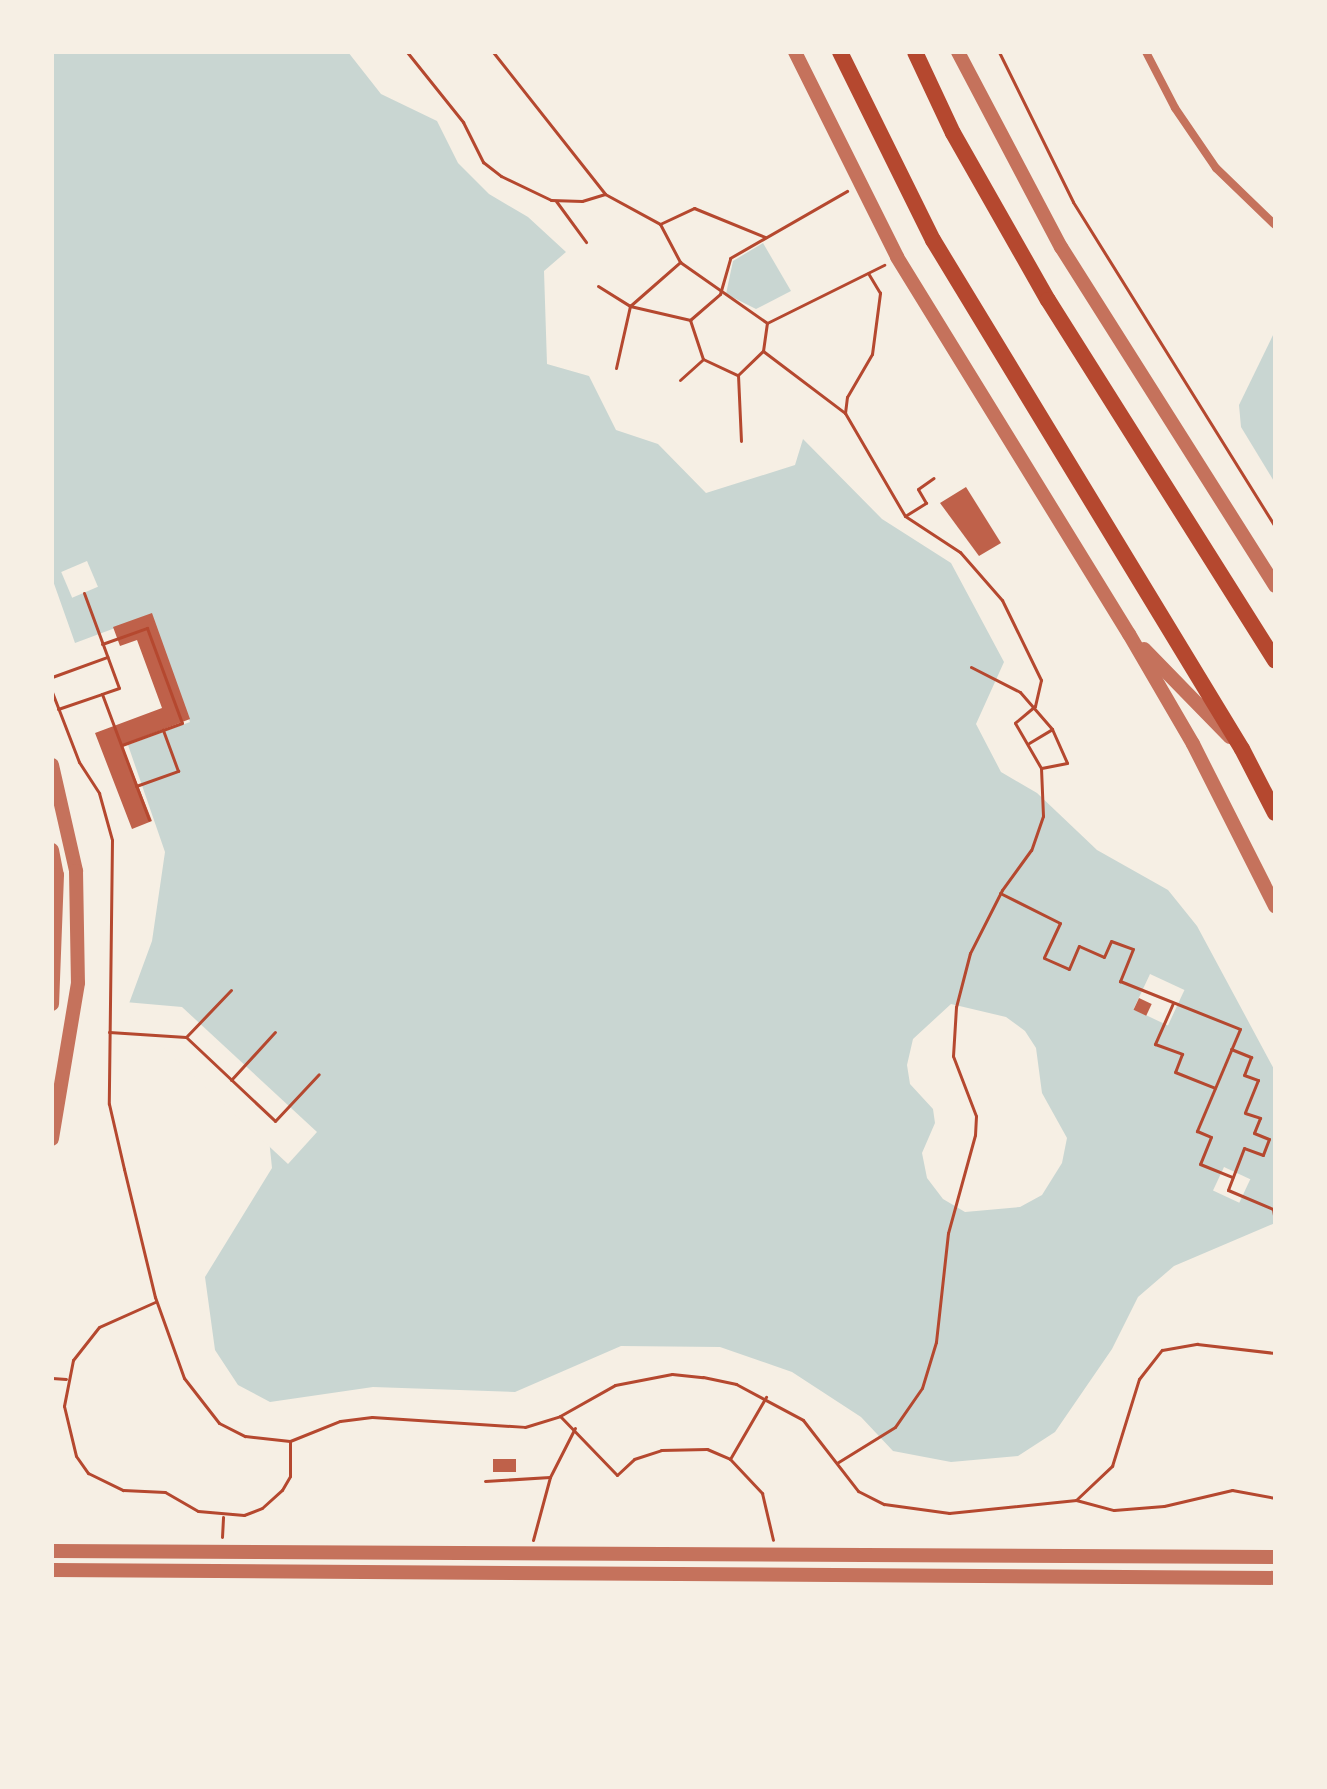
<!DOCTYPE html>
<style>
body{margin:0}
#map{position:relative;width:1327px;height:1789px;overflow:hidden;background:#f6efe4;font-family:Manrope,sans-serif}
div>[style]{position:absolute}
.water>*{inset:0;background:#c9d6d2}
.pier>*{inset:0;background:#f6efe4;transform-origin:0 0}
.building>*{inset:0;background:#bf614a;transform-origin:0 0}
.path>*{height:3px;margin:-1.5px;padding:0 1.5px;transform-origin:1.5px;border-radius:1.5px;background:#b5482f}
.minor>*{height:8px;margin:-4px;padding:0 4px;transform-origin:4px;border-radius:4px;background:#c5725c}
.tertiary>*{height:14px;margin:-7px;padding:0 7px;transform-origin:7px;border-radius:7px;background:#c5725c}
.primary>*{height:16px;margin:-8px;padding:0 8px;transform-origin:8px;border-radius:8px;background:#b5482f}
span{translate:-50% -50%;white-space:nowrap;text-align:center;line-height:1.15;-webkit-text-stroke:6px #f6efe4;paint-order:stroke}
.frame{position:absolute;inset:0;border:54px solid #f6efe4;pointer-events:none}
</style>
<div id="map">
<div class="water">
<div style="clip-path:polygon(evenodd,52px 52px,348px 52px,381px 94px,437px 121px,458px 163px,489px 194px,528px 217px,566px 252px,544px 271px,547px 364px,589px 376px,616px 430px,658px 444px,706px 493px,795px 465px,803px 439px,882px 519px,951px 563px,1004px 662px,976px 724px,1001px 772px,1037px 793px,1097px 850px,1168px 890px,1197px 926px,1275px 1071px,1275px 1223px,1174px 1266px,1138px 1297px,1112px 1349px,1055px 1432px,1018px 1456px,951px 1462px,893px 1451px,861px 1417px,792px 1372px,720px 1347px,621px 1346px,515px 1392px,373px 1387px,270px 1402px,238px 1385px,215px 1350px,205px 1277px,272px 1168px,269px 1139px,127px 1009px,152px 941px,165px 852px,128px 745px,190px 722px,150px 615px,75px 643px,52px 578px,52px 52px,951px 1004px,1006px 1017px,1025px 1031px,1036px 1048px,1042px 1093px,1067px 1138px,1062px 1163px,1042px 1195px,1020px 1207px,965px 1212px,943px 1199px,927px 1178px,922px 1153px,935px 1123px,933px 1109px,910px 1084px,907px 1065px,913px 1039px,951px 1004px)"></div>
<div style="clip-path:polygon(763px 243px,791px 291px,756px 309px,726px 294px,733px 261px)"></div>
<div style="clip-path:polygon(1275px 331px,1275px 483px,1241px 427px,1239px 405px)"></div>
</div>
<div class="pier">
<div style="left:87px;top:561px;width:28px;height:28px;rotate:67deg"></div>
<div style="left:1150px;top:974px;width:38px;height:39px;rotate:25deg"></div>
<div style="clip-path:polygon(125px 1002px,182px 1007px,317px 1132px,288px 1164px,125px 1012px)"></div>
<div style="left:1224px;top:1167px;width:29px;height:26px;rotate:25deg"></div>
</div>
<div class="building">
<div style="clip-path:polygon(966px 487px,1001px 543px,979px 556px,940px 503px)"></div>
<div style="clip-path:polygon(152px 613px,190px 719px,122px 745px,152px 821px,132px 829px,95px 733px,162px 708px,137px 640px,120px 646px,113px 627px)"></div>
<div style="left:1139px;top:998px;width:14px;height:13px;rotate:25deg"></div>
<div style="left:516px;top:1459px;width:13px;height:23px;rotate:90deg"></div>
</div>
<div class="path">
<div style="left:407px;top:52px;width:90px;rotate:51.3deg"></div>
<div style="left:463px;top:122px;width:45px;rotate:63.4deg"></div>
<div style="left:483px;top:162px;width:23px;rotate:38deg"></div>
<div style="left:501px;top:176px;width:55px;rotate:25.6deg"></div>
<div style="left:551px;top:200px;width:31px;rotate:2deg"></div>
<div style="left:582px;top:201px;width:24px;rotate:-17deg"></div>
<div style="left:493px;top:52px;width:181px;rotate:51.7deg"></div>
<div style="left:605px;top:194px;width:63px;rotate:28.6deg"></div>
<div style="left:660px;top:224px;width:43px;rotate:62.2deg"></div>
<div style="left:680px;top:262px;width:106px;rotate:35deg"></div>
<div style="left:999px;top:52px;width:167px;rotate:63.7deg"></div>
<div style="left:1073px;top:202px;width:383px;rotate:58.1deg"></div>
<div style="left:556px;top:201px;width:51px;rotate:53.8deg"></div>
<div style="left:660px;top:224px;width:38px;rotate:-25deg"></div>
<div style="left:694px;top:208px;width:77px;rotate:22.2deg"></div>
<div style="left:598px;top:286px;width:38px;rotate:32deg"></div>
<div style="left:630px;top:306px;width:62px;rotate:13.1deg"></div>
<div style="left:690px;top:320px;width:41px;rotate:71.6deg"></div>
<div style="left:703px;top:359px;width:38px;rotate:25deg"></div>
<div style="left:738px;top:375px;width:35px;rotate:-44deg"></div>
<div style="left:763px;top:351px;width:28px;rotate:-82deg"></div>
<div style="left:690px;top:320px;width:40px;rotate:-41deg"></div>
<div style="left:720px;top:294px;width:37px;rotate:-74deg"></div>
<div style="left:730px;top:258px;width:135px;rotate:-29.8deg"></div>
<div style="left:767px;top:323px;width:131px;rotate:-26.4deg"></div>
<div style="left:763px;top:351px;width:103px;rotate:37.1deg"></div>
<div style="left:845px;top:413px;width:119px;rotate:59.8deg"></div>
<div style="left:905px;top:516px;width:66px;rotate:33.2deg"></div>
<div style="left:960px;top:552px;width:64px;rotate:48.8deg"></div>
<div style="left:1002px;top:600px;width:89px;rotate:64deg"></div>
<div style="left:1041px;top:680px;width:27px;rotate:103deg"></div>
<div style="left:1035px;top:706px;width:26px;rotate:140deg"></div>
<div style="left:1015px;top:723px;width:52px;rotate:60deg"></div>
<div style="left:1041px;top:768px;width:48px;rotate:87.6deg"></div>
<div style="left:1043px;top:816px;width:36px;rotate:109deg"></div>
<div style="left:1031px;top:850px;width:49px;rotate:125.9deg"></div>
<div style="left:1002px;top:890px;width:71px;rotate:116.9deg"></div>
<div style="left:970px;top:953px;width:56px;rotate:104.5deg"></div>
<div style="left:956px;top:1007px;width:49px;rotate:93.5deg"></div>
<div style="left:953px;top:1056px;width:64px;rotate:69deg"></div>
<div style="left:976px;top:1116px;width:19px;rotate:93deg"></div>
<div style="left:975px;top:1135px;width:102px;rotate:105.4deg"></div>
<div style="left:948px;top:1233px;width:110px;rotate:96.3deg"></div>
<div style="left:936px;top:1342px;width:48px;rotate:106.9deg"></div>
<div style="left:922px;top:1388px;width:47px;rotate:124.7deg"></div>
<div style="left:895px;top:1427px;width:68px;rotate:148.2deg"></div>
<div style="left:616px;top:368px;width:64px;rotate:-77.3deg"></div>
<div style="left:630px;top:306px;width:67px;rotate:-41.3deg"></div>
<div style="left:738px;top:375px;width:66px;rotate:87.4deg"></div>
<div style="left:680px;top:380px;width:31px;rotate:-42deg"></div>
<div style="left:845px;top:413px;width:16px;rotate:-83deg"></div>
<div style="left:847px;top:397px;width:50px;rotate:-59.8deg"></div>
<div style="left:872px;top:354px;width:62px;rotate:-82.5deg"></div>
<div style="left:880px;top:293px;width:23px;rotate:-121deg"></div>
<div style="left:905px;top:516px;width:25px;rotate:-32deg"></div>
<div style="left:926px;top:503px;width:16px;rotate:-120deg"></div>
<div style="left:918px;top:489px;width:19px;rotate:-35deg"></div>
<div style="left:84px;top:593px;width:101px;rotate:69.8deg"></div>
<div style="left:119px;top:688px;width:18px;rotate:161deg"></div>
<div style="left:102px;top:694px;width:134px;rotate:69.5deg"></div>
<div style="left:102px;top:644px;width:48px;rotate:-19.6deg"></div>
<div style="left:147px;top:628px;width:101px;rotate:69.8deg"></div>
<div style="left:182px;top:723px;width:64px;rotate:159.9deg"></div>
<div style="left:971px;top:667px;width:55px;rotate:27deg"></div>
<div style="left:1020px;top:692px;width:49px;rotate:49.1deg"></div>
<div style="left:1052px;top:729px;width:37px;rotate:66deg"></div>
<div style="left:1067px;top:763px;width:26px;rotate:169deg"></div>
<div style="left:52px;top:677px;width:59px;rotate:-20deg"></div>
<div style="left:52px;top:692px;width:75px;rotate:68.9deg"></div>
<div style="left:79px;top:762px;width:37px;rotate:57deg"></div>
<div style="left:99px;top:793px;width:49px;rotate:74.5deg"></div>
<div style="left:112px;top:840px;width:264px;rotate:90.7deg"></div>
<div style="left:109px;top:1104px;width:67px;rotate:77deg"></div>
<div style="left:124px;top:1169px;width:132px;rotate:76.4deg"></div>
<div style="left:155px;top:1297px;width:86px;rotate:70.3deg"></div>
<div style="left:184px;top:1378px;width:57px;rotate:52.1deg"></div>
<div style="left:219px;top:1423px;width:29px;rotate:27deg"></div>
<div style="left:245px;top:1436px;width:45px;rotate:6.3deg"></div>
<div style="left:290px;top:1441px;width:54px;rotate:-21.8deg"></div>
<div style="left:340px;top:1421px;width:32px;rotate:-7deg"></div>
<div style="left:372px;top:1417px;width:153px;rotate:3.7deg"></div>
<div style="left:525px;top:1427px;width:37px;rotate:-17deg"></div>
<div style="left:560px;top:1416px;width:63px;rotate:-29.4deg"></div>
<div style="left:615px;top:1385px;width:58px;rotate:-10.9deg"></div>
<div style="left:672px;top:1374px;width:31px;rotate:6deg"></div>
<div style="left:703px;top:1377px;width:34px;rotate:12deg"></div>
<div style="left:736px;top:1384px;width:76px;rotate:28.2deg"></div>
<div style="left:803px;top:1420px;width:90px;rotate:52.2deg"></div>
<div style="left:858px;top:1491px;width:29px;rotate:27deg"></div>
<div style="left:884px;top:1504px;width:66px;rotate:7.9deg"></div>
<div style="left:949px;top:1513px;width:128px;rotate:-5.8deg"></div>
<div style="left:1076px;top:1500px;width:50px;rotate:-43.4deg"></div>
<div style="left:1112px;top:1466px;width:91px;rotate:-72.8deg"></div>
<div style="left:1139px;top:1379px;width:37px;rotate:-52deg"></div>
<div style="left:1162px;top:1350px;width:36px;rotate:-10deg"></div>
<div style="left:1197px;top:1344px;width:79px;rotate:6.6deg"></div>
<div style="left:58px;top:709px;width:46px;rotate:-18.8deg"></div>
<div style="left:1029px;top:743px;width:27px;rotate:-31deg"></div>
<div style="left:136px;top:786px;width:45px;rotate:-19.7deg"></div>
<div style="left:178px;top:771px;width:44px;rotate:-110.1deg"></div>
<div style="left:1000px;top:893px;width:67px;rotate:26.6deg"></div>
<div style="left:1060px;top:923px;width:38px;rotate:115deg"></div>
<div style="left:1044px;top:958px;width:27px;rotate:24deg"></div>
<div style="left:1069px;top:969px;width:25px;rotate:-67deg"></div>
<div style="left:1079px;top:946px;width:27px;rotate:24deg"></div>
<div style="left:1104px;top:957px;width:17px;rotate:-66deg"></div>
<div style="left:1111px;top:941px;width:23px;rotate:20deg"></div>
<div style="left:1133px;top:949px;width:35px;rotate:112deg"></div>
<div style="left:1120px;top:981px;width:129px;rotate:21.8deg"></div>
<div style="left:1240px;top:1029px;width:111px;rotate:112.9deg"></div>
<div style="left:1197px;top:1131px;width:15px;rotate:23deg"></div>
<div style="left:1211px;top:1137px;width:29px;rotate:112deg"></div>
<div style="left:1200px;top:1164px;width:35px;rotate:22deg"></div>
<div style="left:1173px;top:1003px;width:45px;rotate:113.7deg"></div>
<div style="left:1155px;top:1044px;width:29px;rotate:20deg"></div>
<div style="left:1182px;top:1054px;width:19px;rotate:111deg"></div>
<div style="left:1175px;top:1072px;width:43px;rotate:21.8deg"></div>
<div style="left:109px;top:1032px;width:77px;rotate:3.7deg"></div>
<div style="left:186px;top:1037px;width:122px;rotate:43.3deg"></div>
<div style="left:275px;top:1121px;width:64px;rotate:-46.9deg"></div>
<div style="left:186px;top:1037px;width:65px;rotate:-46.2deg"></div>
<div style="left:1231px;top:1049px;width:22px;rotate:22deg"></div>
<div style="left:1251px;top:1057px;width:19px;rotate:111deg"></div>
<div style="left:1244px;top:1075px;width:15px;rotate:20deg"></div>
<div style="left:1258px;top:1080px;width:35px;rotate:112deg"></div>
<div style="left:1245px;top:1113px;width:16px;rotate:18deg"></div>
<div style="left:1260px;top:1118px;width:16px;rotate:112deg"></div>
<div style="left:1254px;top:1133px;width:16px;rotate:22deg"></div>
<div style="left:1269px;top:1139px;width:17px;rotate:111deg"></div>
<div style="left:1263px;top:1155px;width:20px;rotate:-160deg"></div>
<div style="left:1244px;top:1148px;width:45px;rotate:110.9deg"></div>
<div style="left:1228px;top:1190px;width:49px;rotate:22.9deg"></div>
<div style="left:1273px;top:1209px;width:12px;rotate:81deg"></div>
<div style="left:231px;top:1080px;width:65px;rotate:-47.5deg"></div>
<div style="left:155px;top:1302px;width:61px;rotate:155.9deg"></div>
<div style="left:99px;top:1327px;width:42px;rotate:128.2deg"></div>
<div style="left:73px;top:1360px;width:47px;rotate:101.1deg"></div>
<div style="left:64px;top:1406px;width:51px;rotate:76.5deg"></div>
<div style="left:76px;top:1456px;width:21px;rotate:55deg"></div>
<div style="left:88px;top:1473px;width:39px;rotate:26deg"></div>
<div style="left:123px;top:1490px;width:42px;rotate:2.7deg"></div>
<div style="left:165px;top:1492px;width:38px;rotate:30deg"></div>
<div style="left:198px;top:1511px;width:46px;rotate:5deg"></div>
<div style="left:244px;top:1515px;width:19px;rotate:-21deg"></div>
<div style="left:262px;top:1508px;width:27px;rotate:-42deg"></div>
<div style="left:282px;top:1490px;width:16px;rotate:-60deg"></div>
<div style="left:290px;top:1476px;width:35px;rotate:-90deg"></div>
<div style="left:52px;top:1378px;width:14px;rotate:4deg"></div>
<div style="left:560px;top:1416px;width:82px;rotate:46deg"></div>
<div style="left:617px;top:1475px;width:23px;rotate:-43deg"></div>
<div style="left:634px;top:1459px;width:28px;rotate:-18deg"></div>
<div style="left:661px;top:1450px;width:46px;rotate:-1.2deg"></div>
<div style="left:707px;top:1449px;width:25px;rotate:23deg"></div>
<div style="left:730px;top:1459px;width:47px;rotate:46.7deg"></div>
<div style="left:762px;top:1493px;width:48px;rotate:76.8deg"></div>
<div style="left:730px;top:1459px;width:72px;rotate:-59.9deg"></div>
<div style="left:485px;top:1481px;width:65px;rotate:-3.5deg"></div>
<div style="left:1076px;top:1500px;width:39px;rotate:15deg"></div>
<div style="left:1114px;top:1510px;width:50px;rotate:-4.6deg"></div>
<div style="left:1164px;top:1506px;width:70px;rotate:-13.2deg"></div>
<div style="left:1232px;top:1490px;width:44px;rotate:10.5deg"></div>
<div style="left:222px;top:1537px;width:20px;rotate:-87deg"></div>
<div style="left:533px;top:1540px;width:65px;rotate:-74.9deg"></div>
<div style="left:550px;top:1477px;width:55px;rotate:-63deg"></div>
</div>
<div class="minor">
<div style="left:1146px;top:52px;width:63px;rotate:62.6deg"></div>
<div style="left:1175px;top:108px;width:73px;rotate:55.7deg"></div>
<div style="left:1216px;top:168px;width:82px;rotate:44deg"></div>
</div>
<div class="tertiary">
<div style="left:795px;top:52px;width:229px;rotate:63.5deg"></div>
<div style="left:897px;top:257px;width:443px;rotate:58.4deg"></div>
<div style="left:1129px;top:634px;width:127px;rotate:59.8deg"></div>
<div style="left:1193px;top:744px;width:182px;rotate:63.2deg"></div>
<div style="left:958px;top:52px;width:221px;rotate:62.2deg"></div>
<div style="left:1061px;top:247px;width:401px;rotate:57.7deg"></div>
<div style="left:1144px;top:649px;width:123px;rotate:45.7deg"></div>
<div style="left:52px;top:765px;width:109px;rotate:77.2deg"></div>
<div style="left:76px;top:871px;width:112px;rotate:89deg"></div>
<div style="left:78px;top:983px;width:158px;rotate:99.5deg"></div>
<div style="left:52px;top:850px;width:25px;rotate:79deg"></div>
<div style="left:57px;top:875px;width:129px;rotate:92.2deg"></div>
<div style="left:52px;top:1551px;width:1223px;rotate:0.28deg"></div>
<div style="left:52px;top:1570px;width:1223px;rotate:0.37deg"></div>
</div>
<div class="primary">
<div style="left:840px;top:52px;width:210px;rotate:63.7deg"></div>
<div style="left:933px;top:240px;width:595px;rotate:58.74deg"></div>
<div style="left:1242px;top:749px;width:72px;rotate:62.7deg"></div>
<div style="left:915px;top:52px;width:89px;rotate:64.9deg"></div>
<div style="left:953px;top:133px;width:192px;rotate:60.4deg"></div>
<div style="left:1048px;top:300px;width:426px;rotate:57.8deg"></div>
</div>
<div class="frame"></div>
</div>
